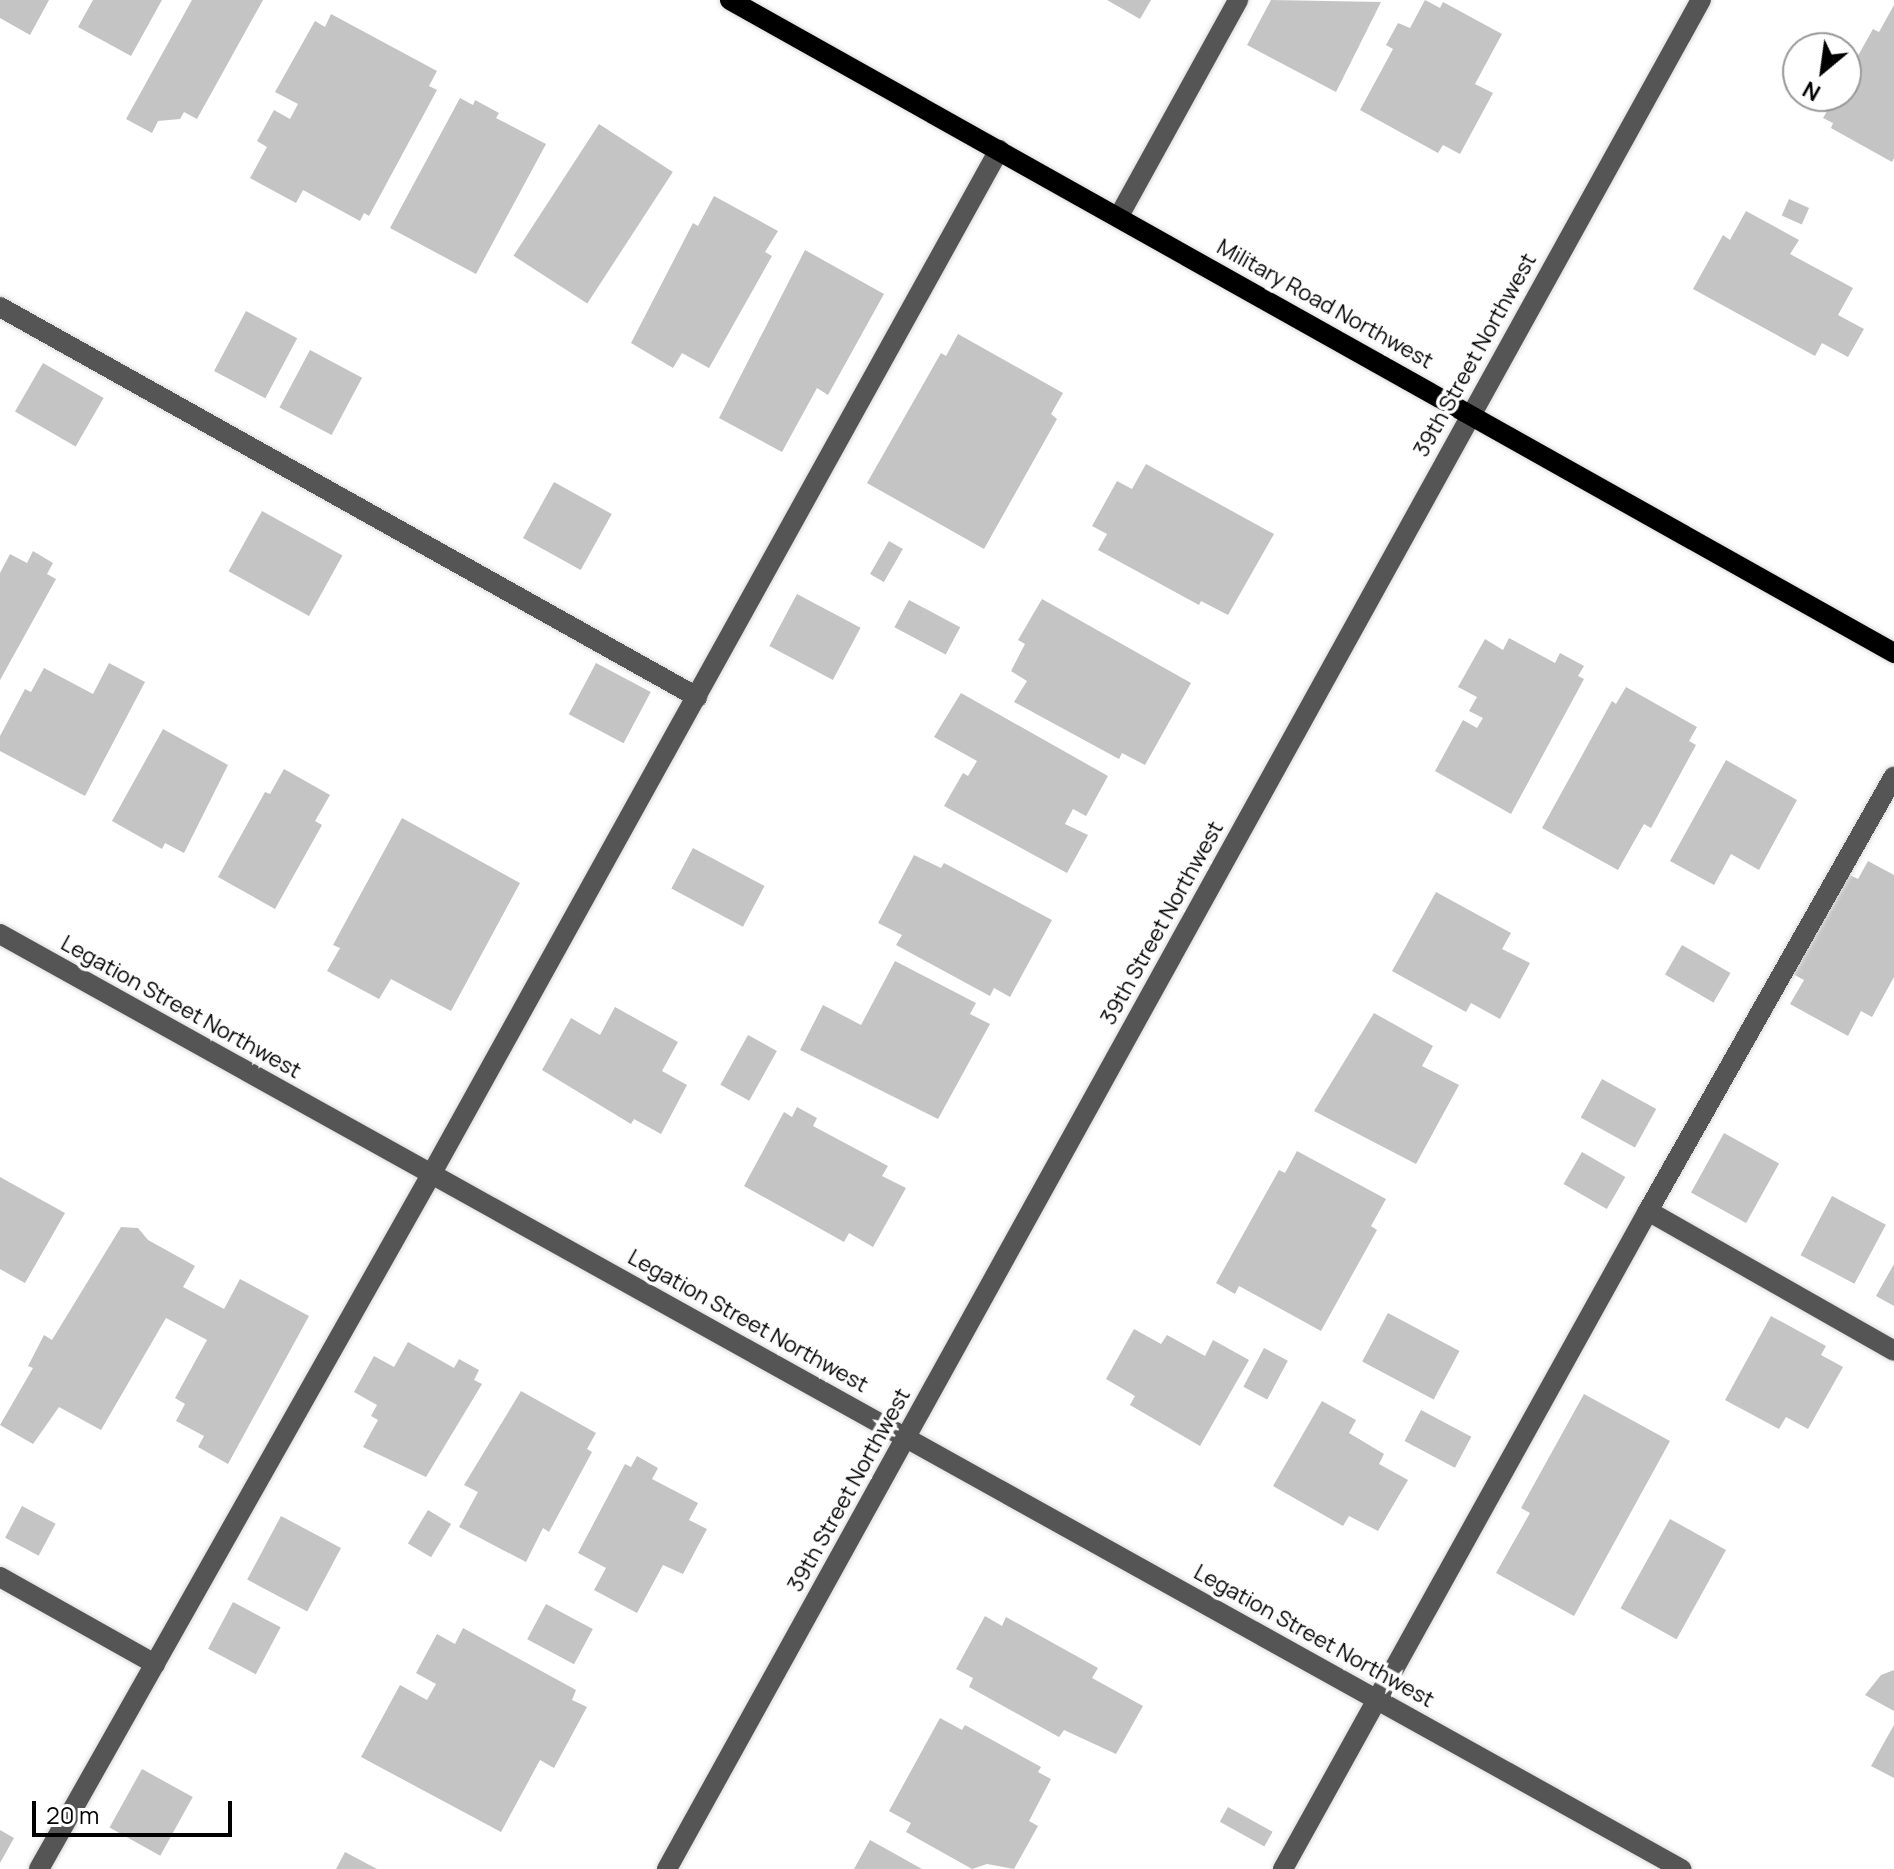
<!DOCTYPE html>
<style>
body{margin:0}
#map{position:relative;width:1894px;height:1869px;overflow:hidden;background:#fff;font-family:Manrope,sans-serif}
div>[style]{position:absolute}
.building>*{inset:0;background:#c4c4c4;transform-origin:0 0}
.roads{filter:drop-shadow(0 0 2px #dbdbdb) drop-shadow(0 0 2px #dbdbdb)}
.minor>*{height:20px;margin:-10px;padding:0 10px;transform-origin:10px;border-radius:10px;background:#555}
.major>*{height:20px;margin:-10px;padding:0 10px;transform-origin:10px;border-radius:10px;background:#000}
span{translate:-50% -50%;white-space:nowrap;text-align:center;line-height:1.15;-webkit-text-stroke:7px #fff;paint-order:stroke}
.street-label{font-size:22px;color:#000}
.north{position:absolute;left:1782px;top:32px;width:80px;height:80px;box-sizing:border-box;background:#fff;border:2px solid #999;border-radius:50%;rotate:209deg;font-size:22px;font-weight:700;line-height:32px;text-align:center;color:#000}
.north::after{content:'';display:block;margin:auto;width:28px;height:36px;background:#000;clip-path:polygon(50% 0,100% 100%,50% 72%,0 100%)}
.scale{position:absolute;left:32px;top:1801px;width:200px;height:36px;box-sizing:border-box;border:4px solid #000;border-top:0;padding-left:10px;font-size:24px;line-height:28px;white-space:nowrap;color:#000;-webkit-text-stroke:6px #fff;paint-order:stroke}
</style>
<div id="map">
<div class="building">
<div style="clip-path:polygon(0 0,49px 0,30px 35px,0 18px)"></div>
<div style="clip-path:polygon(93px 0,162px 0,131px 56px,78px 27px)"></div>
<div style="clip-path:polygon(192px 0,263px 0,197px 119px,184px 112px,180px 119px,158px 121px,152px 133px,126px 119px)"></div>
<div style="clip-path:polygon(1107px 0,1151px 0,1140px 19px)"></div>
<div style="clip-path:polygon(1271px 0,1381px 2px,1336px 92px,1247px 45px)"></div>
<div style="clip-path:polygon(1425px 0,1440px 8px,1443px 2px,1502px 34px,1475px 84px,1493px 93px,1460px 154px,1443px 145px,1438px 153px,1360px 110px,1393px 49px,1386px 45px,1398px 23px,1410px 28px)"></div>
<div style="clip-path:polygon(1894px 5px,1894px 158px,1892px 162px,1831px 128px,1833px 123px,1823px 118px,1836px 96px,1846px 96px,1846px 77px,1873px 29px,1879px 32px)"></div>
<div style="clip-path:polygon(331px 14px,437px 71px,429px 86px,437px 90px,369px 216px,364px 213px,360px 221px,303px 190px,296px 203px,250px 178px,267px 147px,257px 141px,274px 110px,290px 119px,298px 104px,275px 92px,315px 21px,325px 27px)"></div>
<div style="clip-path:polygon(460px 98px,473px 105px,475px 100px,499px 113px,496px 118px,546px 144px,476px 274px,390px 228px)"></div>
<div style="left:599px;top:124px;width:88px;height:157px;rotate:33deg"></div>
<div style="clip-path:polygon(714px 196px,778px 231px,765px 252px,772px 256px,709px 368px,682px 353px,673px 368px,631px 343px,693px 223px,698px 226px)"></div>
<div style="left:1789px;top:199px;width:22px;height:18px;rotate:24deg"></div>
<div style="clip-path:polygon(1746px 211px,1799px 240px,1790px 254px,1853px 288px,1838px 315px,1864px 329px,1848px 357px,1822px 343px,1815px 356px,1693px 289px,1723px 235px,1730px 240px)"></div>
<div style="clip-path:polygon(805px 250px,884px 294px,828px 395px,817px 388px,782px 452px,719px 418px)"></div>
<div style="left:246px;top:311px;width:58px;height:68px;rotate:28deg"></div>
<div style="clip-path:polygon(958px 334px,1063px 393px,1051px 414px,1057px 419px,984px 549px,867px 483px,941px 353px,946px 356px)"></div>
<div style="left:310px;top:350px;width:59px;height:65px;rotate:28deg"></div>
<div style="left:43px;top:363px;width:70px;height:56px;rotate:30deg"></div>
<div style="clip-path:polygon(1146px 464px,1274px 534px,1228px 615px,1201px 601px,1199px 605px,1098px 550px,1107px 534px,1092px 526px,1117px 481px,1132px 489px)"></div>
<div style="left:554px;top:482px;width:66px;height:64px;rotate:29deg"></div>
<div style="left:262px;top:511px;width:92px;height:69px;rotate:29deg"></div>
<div style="left:889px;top:541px;width:16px;height:38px;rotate:30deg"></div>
<div style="clip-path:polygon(33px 551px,53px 563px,47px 574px,56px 579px,0 680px,0 573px,10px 554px,27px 563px)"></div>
<div style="left:797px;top:594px;width:72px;height:59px;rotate:28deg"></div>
<div style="clip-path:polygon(1042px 599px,1191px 683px,1145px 765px,1122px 753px,1119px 759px,1014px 702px,1027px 681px,1011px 671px,1025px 644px,1018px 640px)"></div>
<div style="left:909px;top:600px;width:58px;height:31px;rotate:28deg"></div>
<div style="clip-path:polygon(1509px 638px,1555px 663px,1560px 653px,1584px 666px,1578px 676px,1584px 679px,1511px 814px,1435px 771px,1463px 720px,1477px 728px,1483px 718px,1469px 711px,1477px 697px,1458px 687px,1485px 639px,1503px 650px)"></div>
<div style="clip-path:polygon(109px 663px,145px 682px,85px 796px,0 751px,0 736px,25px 689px,31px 692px,44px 668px,93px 694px)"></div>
<div style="left:596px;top:663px;width:62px;height:58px;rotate:28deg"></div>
<div style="clip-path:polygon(1626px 687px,1697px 727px,1689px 741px,1696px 745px,1651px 828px,1644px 824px,1618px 870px,1542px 828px,1612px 701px,1616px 704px)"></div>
<div style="clip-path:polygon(961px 693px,1108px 776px,1086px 816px,1073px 809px,1065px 824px,1088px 835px,1067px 873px,944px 806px,963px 773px,968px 776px,977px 761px,934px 737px)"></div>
<div style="clip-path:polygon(163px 729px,228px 765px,184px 853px,165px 843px,162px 849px,112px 821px)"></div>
<div style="clip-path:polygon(1726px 760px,1797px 800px,1759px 870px,1731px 854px,1714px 885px,1670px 861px)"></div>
<div style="clip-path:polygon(284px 769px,330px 795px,315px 821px,322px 825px,275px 909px,218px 877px,265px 792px,270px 794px)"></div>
<div style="clip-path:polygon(402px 818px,520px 883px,451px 1011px,391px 979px,379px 999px,327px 971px,340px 948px,333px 945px)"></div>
<div style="left:693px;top:848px;width:81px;height:46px;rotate:28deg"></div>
<div style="clip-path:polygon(914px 855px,941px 868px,944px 863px,1052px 920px,1010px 997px,994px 988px,990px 996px,896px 945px,902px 935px,878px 923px)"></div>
<div style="clip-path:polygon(1868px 861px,1894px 875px,1894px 977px,1872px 1017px,1861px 1011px,1848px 1036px,1790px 1004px,1804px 980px,1793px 974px,1848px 874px,1858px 879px)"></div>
<div style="clip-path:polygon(1436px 892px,1511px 933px,1502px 949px,1530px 963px,1500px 1019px,1471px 1003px,1466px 1012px,1392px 971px)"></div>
<div style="left:1682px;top:945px;width:56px;height:34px;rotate:30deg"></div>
<div style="clip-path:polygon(895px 961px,976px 1003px,970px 1014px,990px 1024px,938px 1119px,800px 1050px,823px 1005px,861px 1025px)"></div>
<div style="clip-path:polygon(615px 1007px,678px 1042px,662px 1071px,687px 1085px,661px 1134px,634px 1119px,631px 1124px,542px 1070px,571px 1018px,600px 1035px)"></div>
<div style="clip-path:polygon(1374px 1013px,1433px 1046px,1422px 1066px,1459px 1085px,1416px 1164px,1314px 1111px)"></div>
<div style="left:748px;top:1035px;width:33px;height:57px;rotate:29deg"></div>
<div style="left:1602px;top:1079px;width:62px;height:44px;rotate:29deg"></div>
<div style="clip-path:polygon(797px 1107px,817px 1118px,813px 1126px,888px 1166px,882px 1176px,906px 1188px,873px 1247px,849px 1233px,844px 1242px,744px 1186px,784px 1112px,792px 1117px)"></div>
<div style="left:1724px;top:1133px;width:63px;height:68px;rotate:29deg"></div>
<div style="clip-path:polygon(1297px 1151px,1386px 1199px,1371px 1226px,1377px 1230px,1321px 1331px,1239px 1286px,1235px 1294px,1216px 1283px,1279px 1170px,1285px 1173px)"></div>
<div style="left:1582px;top:1152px;width:50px;height:37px;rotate:30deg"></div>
<div style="clip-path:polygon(0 1177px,65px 1213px,25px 1283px,0 1269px)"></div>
<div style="left:1832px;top:1196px;width:61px;height:67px;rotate:28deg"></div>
<div style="clip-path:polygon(121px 1227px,138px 1228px,148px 1240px,195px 1266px,183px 1287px,224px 1309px,240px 1279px,309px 1316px,228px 1464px,198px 1447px,204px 1436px,176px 1421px,185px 1404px,175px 1398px,207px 1340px,166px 1318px,101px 1430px,59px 1407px,33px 1444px,0 1425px,33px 1368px,28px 1366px,44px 1335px,52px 1340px)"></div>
<div style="clip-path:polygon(1894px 1264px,1894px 1306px,1876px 1296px)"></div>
<div style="left:1388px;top:1313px;width:81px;height:55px;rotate:28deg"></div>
<div style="clip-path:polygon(1771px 1316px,1826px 1346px,1821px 1355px,1843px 1367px,1808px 1429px,1786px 1417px,1779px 1429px,1725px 1400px)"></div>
<div style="clip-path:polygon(1134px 1329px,1161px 1344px,1167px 1335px,1205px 1356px,1213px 1340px,1249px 1360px,1200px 1446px,1130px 1405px,1135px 1396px,1106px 1379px)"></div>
<div style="clip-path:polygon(408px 1342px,454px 1368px,459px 1359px,479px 1370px,474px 1380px,482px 1384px,426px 1477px,363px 1447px,378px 1420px,371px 1416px,377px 1405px,354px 1392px,374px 1356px,394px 1367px)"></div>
<div style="left:1264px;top:1348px;width:27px;height:44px;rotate:28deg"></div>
<div style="clip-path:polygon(521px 1391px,596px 1433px,587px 1449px,592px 1452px,549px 1532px,543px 1528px,526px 1562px,459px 1527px,478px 1492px,464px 1485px)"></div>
<div style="clip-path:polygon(1584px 1394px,1670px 1441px,1574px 1616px,1496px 1573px,1530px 1513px,1521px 1508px)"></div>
<div style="clip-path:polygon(1322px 1401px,1356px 1420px,1349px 1433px,1384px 1454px,1379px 1464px,1408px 1480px,1378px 1531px,1349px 1516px,1343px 1526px,1273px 1486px)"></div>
<div style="left:1421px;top:1410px;width:57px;height:35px;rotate:28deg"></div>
<div style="clip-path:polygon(637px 1456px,658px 1468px,652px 1479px,698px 1503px,689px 1520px,707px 1529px,683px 1574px,663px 1565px,637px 1613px,594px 1590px,606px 1568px,578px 1553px,625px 1464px,631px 1467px)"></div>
<div style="left:22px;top:1506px;width:38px;height:36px;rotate:28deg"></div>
<div style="left:428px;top:1510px;width:27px;height:39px;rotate:31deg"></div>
<div style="left:281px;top:1516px;width:68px;height:72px;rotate:28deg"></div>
<div style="left:1670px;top:1519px;width:64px;height:102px;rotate:29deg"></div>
<div style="left:233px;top:1602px;width:54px;height:53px;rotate:28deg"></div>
<div style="left:546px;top:1604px;width:53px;height:40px;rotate:28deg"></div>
<div style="clip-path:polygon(985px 1616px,1002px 1626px,1006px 1617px,1098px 1668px,1092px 1678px,1143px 1706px,1116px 1754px,1064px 1730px,1059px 1737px,969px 1687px,973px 1678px,956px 1669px)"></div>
<div style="clip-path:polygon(463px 1628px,576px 1690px,572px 1700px,587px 1707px,554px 1768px,540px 1760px,501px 1832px,361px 1757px,400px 1685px,427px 1700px,436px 1684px,416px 1673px,437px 1634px,455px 1644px)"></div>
<div style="clip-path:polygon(1894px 1670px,1894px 1711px,1865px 1695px,1881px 1675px)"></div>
<div style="clip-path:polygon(940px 1718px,962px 1730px,965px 1725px,1041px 1767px,1038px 1772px,1051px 1779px,1029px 1821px,1038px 1826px,1014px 1869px,987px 1864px,972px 1869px,906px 1832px,911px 1823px,889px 1811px)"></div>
<div style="clip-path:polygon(1894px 1725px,1894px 1778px,1871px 1766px)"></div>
<div style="left:142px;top:1769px;width:58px;height:67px;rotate:29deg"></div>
<div style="left:1228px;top:1807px;width:51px;height:17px;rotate:29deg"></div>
<div style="clip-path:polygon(0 1830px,14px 1838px,0 1863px)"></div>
<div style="clip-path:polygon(870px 1840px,922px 1869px,854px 1869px)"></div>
<div style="clip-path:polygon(345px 1852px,377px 1869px,336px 1869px)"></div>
</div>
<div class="roads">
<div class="minor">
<div style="left:1119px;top:216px;width:247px;rotate:-61.1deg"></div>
<div style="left:0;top:307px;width:799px;rotate:29.23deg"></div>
<div style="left:0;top:934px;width:1924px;rotate:29.08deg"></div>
<div style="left:1648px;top:1211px;width:499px;rotate:-60.5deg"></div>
<div style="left:0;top:1577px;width:178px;rotate:29.3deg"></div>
<div style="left:39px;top:1869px;width:799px;rotate:-60.55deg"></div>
<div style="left:432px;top:1173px;width:1170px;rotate:-61deg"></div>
<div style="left:667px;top:1869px;width:2136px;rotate:-61.05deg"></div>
<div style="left:1283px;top:1869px;width:752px;rotate:-60.98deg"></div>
<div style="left:1648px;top:1211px;width:283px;rotate:29.6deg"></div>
</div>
<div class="major">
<div style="left:730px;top:0;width:1335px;rotate:29.29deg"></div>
</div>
</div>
<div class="street-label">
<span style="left:1325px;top:304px;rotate:29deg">Military Road Northwest</span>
<span style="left:1475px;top:355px;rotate:-61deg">39th Street Northwest</span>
<span style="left:1162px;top:923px;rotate:-61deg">39th Street Northwest</span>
<span style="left:181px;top:1007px;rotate:29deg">Legation Street Northwest</span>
<span style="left:748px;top:1321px;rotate:29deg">Legation Street Northwest</span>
<span style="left:849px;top:1490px;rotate:-61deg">39th Street Northwest</span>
<span style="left:1314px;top:1636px;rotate:29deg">Legation Street Northwest</span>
</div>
<div class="north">N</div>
<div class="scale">20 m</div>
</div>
